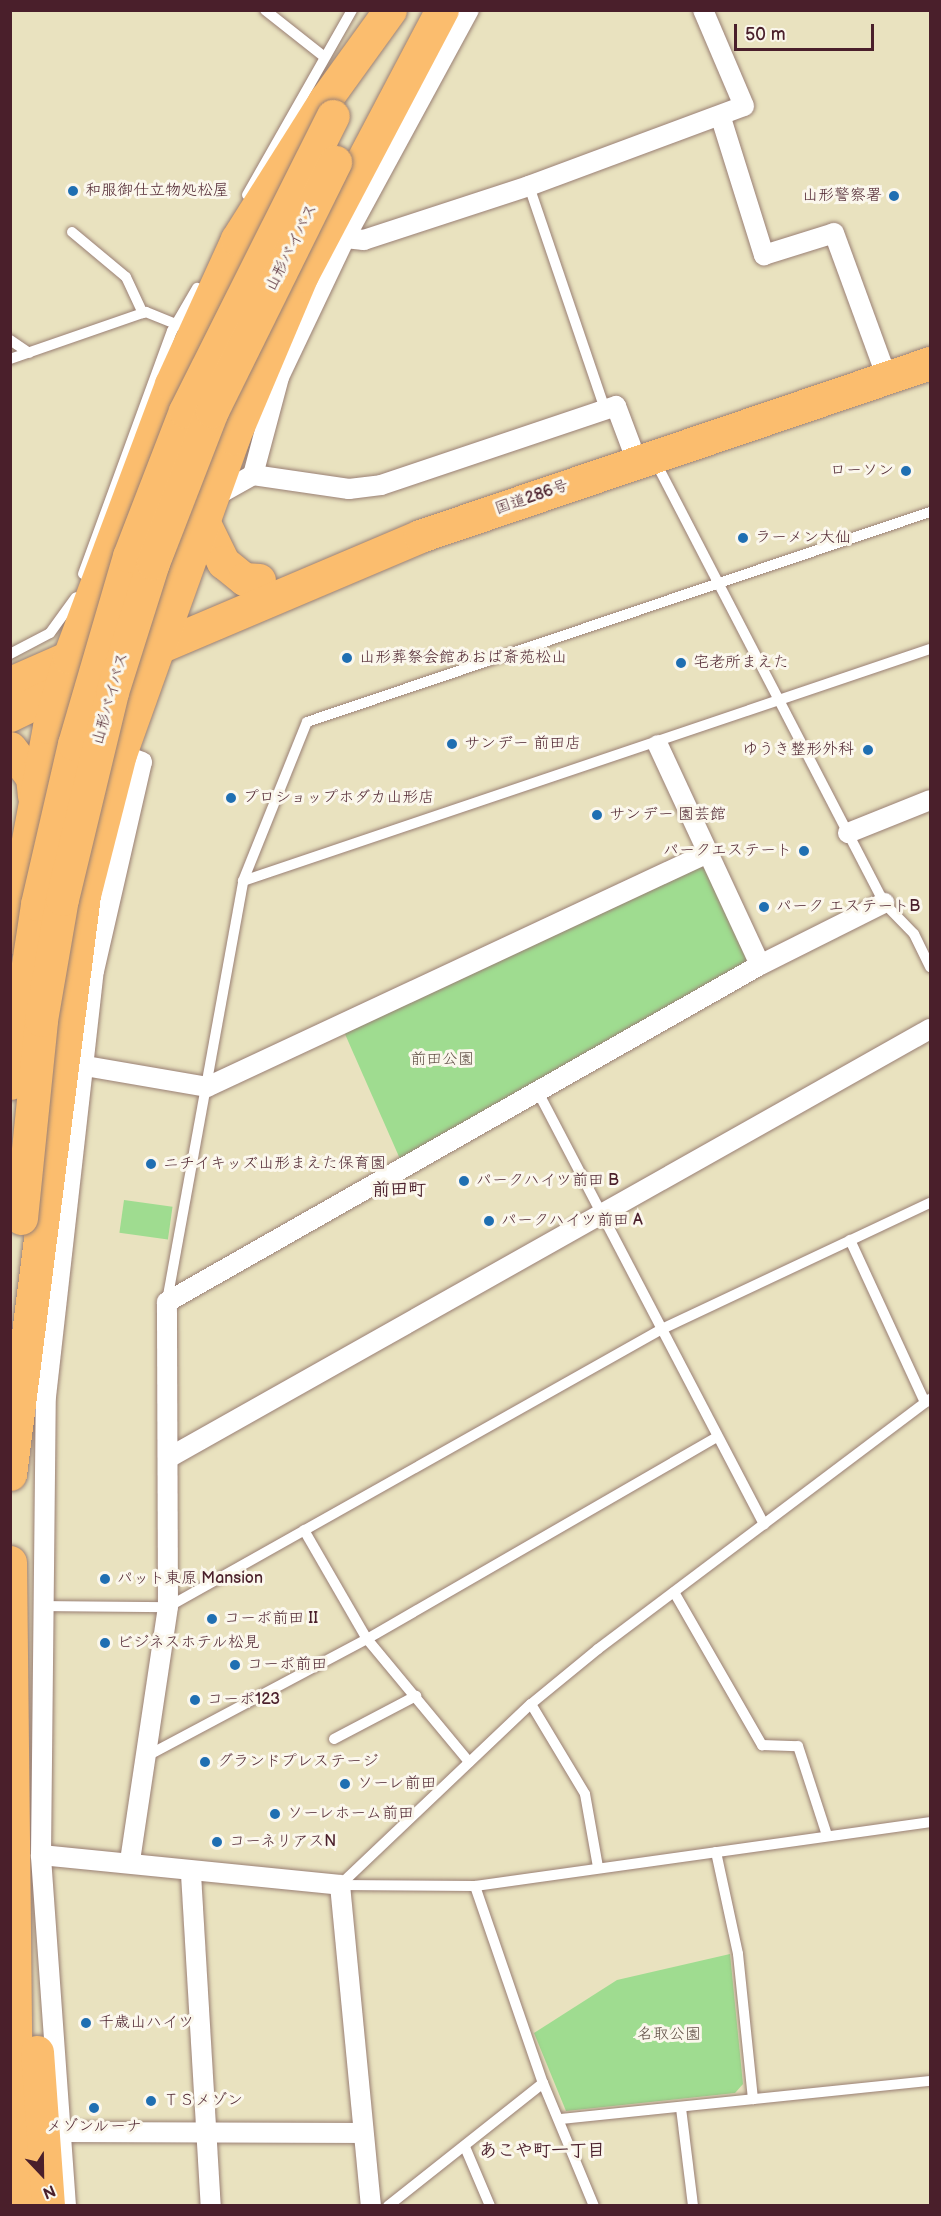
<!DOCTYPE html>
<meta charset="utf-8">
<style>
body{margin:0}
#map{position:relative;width:941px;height:2216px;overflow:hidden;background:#e9e2bf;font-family:"Balsamiq Sans","Klee One",sans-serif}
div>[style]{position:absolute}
.green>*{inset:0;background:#9fdc90;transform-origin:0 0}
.roads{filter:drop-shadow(0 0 2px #9a8075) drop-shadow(0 0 2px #9a8075)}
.service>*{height:10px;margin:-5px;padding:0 5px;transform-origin:5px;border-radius:5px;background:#fff}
.minor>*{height:20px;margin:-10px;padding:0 10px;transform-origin:10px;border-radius:10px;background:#fff}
.trunk>*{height:33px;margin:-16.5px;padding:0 16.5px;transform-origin:16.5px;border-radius:16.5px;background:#fbbd6e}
.bridges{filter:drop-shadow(0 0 2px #9a8075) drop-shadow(0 0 2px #9a8075)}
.trunk-bridge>*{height:33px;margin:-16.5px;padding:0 16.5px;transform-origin:16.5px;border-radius:16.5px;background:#fbbd6e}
.dots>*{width:16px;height:16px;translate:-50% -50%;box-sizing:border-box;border:3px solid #fbf7ec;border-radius:50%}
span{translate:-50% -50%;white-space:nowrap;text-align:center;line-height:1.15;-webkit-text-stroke:6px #fbf7ec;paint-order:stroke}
.poi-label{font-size:16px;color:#4a1f2b}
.left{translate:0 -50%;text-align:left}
.right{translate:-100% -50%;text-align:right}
.street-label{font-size:16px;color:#4a1f2b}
.park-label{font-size:16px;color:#5f4e44}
.neighbourhood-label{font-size:18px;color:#4a1f2b;font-weight:700}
.frame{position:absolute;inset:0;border:12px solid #4a1f2b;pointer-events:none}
.north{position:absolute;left:12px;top:2144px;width:60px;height:60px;-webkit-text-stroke:4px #fbf7ec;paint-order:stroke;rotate:158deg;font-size:16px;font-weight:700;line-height:24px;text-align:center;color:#4a1f2b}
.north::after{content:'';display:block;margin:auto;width:21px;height:27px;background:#4a1f2b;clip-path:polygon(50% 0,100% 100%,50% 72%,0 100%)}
.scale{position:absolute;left:734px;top:24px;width:140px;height:27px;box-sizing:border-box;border:3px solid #4a1f2b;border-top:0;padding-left:8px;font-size:18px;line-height:21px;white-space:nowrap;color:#4a1f2b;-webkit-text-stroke:4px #fbf7ec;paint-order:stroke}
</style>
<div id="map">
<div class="green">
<div style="clip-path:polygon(708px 853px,760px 965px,404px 1168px,341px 1025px)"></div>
<div style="left:124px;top:1200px;width:49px;height:33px;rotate:8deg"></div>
<div style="clip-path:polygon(730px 1954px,743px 2084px,735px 2093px,566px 2111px,534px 2033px,617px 1980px)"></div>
</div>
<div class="roads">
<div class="service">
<div style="left:265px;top:10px;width:73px;rotate:38.3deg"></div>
<div style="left:529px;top:186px;width:236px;rotate:71.2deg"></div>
<div style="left:247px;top:195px;width:213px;rotate:-60.4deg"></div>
<div style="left:72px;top:232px;width:70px;rotate:39.8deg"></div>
<div style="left:126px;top:277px;width:40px;rotate:65deg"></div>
<div style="left:10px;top:340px;width:23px;rotate:34deg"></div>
<div style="left:10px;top:359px;width:144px;rotate:-19.1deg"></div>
<div style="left:146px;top:312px;width:35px;rotate:22deg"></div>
<div style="left:655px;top:461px;width:498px;rotate:62.6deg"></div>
<div style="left:884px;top:903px;width:43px;rotate:45.9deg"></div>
<div style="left:914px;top:934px;width:37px;rotate:64deg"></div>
<div style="left:83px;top:574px;width:259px;rotate:-69.9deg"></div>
<div style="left:172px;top:331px;width:50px;rotate:-59.8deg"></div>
<div style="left:10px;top:654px;width:45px;rotate:-27.7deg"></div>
<div style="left:50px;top:633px;width:44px;rotate:-54.2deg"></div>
<div style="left:243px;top:881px;width:725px;rotate:-18.66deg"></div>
<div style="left:538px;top:1092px;width:488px;rotate:62.4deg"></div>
<div style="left:850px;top:1240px;width:179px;rotate:65.2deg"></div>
<div style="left:167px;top:1301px;width:427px;rotate:-79.7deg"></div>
<div style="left:243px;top:881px;width:171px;rotate:-68.1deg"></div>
<div style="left:307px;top:722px;width:657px;rotate:-18.63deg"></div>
<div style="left:304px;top:1530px;width:126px;rotate:60deg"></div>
<div style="left:367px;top:1639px;width:160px;rotate:50.3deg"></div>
<div style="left:674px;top:1592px;width:177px;rotate:60.1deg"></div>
<div style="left:762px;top:1745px;width:36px;rotate:2deg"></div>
<div style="left:798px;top:1746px;width:94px;rotate:72deg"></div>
<div style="left:42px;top:1606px;width:126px;rotate:0.5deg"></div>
<div style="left:168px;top:1607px;width:567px;rotate:-29.37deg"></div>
<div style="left:662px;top:1329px;width:296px;rotate:-25.2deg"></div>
<div style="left:531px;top:1704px;width:105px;rotate:59deg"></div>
<div style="left:585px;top:1794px;width:74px;rotate:79.9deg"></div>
<div style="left:334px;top:1739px;width:93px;rotate:-27.7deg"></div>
<div style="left:145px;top:1757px;width:251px;rotate:-28deg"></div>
<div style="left:367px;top:1639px;width:404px;rotate:-30deg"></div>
<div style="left:716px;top:1852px;width:104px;rotate:77.8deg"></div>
<div style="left:738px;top:1954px;width:146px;rotate:84.1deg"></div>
<div style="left:340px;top:1885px;width:263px;rotate:-43.5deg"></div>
<div style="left:531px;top:1704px;width:87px;rotate:-39.4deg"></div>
<div style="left:598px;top:1649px;width:416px;rotate:-37deg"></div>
<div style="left:340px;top:1885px;width:135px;rotate:0.4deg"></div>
<div style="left:475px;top:1886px;width:459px;rotate:-8deg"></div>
<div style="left:475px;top:1886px;width:208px;rotate:71deg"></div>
<div style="left:543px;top:2083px;width:133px;rotate:67.5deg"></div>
<div style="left:681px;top:2108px;width:99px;rotate:83deg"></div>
<div style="left:561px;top:2119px;width:371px;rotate:-5.9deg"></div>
<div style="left:465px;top:2147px;width:64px;rotate:67deg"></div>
<div style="left:388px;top:2206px;width:198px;rotate:-38.4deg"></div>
</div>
<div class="minor">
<div style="left:721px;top:118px;width:144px;rotate:72.6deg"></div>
<div style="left:764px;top:255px;width:73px;rotate:-17.4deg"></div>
<div style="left:834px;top:233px;width:140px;rotate:69.9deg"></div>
<div style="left:345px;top:238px;width:19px;rotate:6deg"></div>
<div style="left:364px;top:240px;width:174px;rotate:-18.1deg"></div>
<div style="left:529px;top:186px;width:229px;rotate:-20.4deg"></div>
<div style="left:744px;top:106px;width:104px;rotate:-113.1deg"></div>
<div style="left:253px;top:475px;width:97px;rotate:8.3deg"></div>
<div style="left:349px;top:489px;width:32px;rotate:-7deg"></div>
<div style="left:381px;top:485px;width:248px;rotate:-18.6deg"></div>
<div style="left:616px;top:406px;width:43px;rotate:69.4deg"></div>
<div style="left:212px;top:498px;width:47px;rotate:-29.3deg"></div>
<div style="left:253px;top:475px;width:101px;rotate:-75.1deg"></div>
<div style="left:279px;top:377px;width:154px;rotate:-64.6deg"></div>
<div style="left:345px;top:238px;width:260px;rotate:-61.5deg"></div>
<div style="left:658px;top:745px;width:242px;rotate:65.1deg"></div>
<div style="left:848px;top:833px;width:88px;rotate:-21.9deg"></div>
<div style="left:80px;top:1065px;width:129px;rotate:9.8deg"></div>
<div style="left:207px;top:1087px;width:553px;rotate:-25.04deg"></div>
<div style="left:170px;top:1457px;width:872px;rotate:-29.39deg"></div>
<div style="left:41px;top:1855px;width:301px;rotate:5.7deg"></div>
<div style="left:340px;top:1885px;width:322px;rotate:84.5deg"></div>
<div style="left:130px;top:1861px;width:257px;rotate:-81.5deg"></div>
<div style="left:168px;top:1607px;width:305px;rotate:-90.2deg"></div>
<div style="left:167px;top:1302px;width:682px;rotate:-29.61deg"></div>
<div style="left:760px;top:965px;width:139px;rotate:-26.6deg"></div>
<div style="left:191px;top:1874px;width:333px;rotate:86.6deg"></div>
<div style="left:64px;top:2132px;width:297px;rotate:0.2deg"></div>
<div style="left:66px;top:2206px;width:352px;rotate:-94.1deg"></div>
<div style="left:41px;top:1855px;width:458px;rotate:-89.4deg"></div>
<div style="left:46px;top:1397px;width:429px;rotate:-83.6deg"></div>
<div style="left:94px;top:971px;width:214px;rotate:-77.1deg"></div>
<div style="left:142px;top:762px;width:23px;rotate:-160deg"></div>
</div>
<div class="trunk">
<div style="left:203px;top:521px;width:46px;rotate:64deg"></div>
<div style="left:223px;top:562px;width:27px;rotate:39deg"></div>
<div style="left:244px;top:579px;width:15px;rotate:4deg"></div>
<div style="left:147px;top:652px;width:297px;rotate:-23deg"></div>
<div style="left:420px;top:536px;width:539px;rotate:-18.74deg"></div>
<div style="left:10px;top:683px;width:80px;rotate:-23.7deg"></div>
<div style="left:10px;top:715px;width:70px;rotate:-26.2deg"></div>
<div style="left:10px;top:748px;width:36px;rotate:53deg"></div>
<div style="left:32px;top:777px;width:19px;rotate:84deg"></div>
<div style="left:10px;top:937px;width:214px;rotate:-79.5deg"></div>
<div style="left:49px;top:727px;width:73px;rotate:-74.1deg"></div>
<div style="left:69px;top:657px;width:291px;rotate:-69.5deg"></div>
<div style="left:171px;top:384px;width:159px;rotate:-65.5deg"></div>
<div style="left:237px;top:239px;width:165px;rotate:-57.7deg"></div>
<div style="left:325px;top:100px;width:111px;rotate:-54.2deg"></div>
<div style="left:10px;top:1474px;width:584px;rotate:-82.72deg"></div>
<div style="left:84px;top:895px;width:146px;rotate:-75.7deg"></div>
<div style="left:120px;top:754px;width:336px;rotate:-70.3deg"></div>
<div style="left:233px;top:438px;width:177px;rotate:-67.1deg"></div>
<div style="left:302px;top:275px;width:300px;rotate:-62.2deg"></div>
<div style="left:10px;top:1562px;width:644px;rotate:89.38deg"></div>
<div style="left:37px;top:2052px;width:154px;rotate:85.9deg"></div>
</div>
</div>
<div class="bridges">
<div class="trunk-bridge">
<div style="left:10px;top:1083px;width:181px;rotate:-81.4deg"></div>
<div style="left:37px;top:904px;width:164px;rotate:-77deg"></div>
<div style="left:74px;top:744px;width:196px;rotate:-73.7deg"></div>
<div style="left:129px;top:556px;width:155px;rotate:-68.9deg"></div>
<div style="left:185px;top:411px;width:330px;rotate:-63.4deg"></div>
<div style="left:21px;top:1218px;width:199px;rotate:-84.2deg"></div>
<div style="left:41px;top:1020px;width:123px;rotate:-80.2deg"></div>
<div style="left:62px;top:899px;width:213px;rotate:-76.4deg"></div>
<div style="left:112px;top:692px;width:135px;rotate:-72.4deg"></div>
<div style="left:153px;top:563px;width:163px;rotate:-68.8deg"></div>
<div style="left:212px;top:411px;width:278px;rotate:-63.7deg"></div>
</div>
</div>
<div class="dots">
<div style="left:73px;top:191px;background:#1f6fb2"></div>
<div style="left:894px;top:196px;background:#1f6fb2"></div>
<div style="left:906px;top:471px;background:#1f6fb2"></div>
<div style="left:743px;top:538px;background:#1f6fb2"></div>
<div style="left:347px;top:658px;background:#1f6fb2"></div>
<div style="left:681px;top:663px;background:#1f6fb2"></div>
<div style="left:452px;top:744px;background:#1f6fb2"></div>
<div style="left:868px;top:750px;background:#1f6fb2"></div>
<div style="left:231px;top:798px;background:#1f6fb2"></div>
<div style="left:597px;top:815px;background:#1f6fb2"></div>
<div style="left:804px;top:851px;background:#1f6fb2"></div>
<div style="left:764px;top:907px;background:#1f6fb2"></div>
<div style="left:151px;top:1164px;background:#1f6fb2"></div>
<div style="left:464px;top:1181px;background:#1f6fb2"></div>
<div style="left:489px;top:1221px;background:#1f6fb2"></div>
<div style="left:105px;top:1579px;background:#1f6fb2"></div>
<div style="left:212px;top:1619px;background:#1f6fb2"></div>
<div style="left:105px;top:1643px;background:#1f6fb2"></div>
<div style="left:235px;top:1665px;background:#1f6fb2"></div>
<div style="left:195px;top:1700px;background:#1f6fb2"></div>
<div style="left:205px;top:1762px;background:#1f6fb2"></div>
<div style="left:345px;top:1784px;background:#1f6fb2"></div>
<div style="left:275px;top:1814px;background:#1f6fb2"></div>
<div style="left:217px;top:1842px;background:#1f6fb2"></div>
<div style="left:86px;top:2023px;background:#1f6fb2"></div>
<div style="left:151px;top:2101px;background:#1f6fb2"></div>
<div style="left:94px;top:2108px;background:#1f6fb2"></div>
</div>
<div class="poi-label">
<span class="left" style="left:85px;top:191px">和服御仕立物処松屋</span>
<span class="right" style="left:882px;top:196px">山形警察署</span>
<span class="right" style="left:894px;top:471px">ローソン</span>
<span class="left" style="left:755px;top:538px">ラーメン大仙</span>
<span class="left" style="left:359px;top:658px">山形葬祭会館あおば斎苑松山</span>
<span class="left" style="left:693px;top:663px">宅老所まえた</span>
<span class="left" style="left:464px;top:744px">サンデー 前田店</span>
<span class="right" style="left:854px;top:750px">ゆうき整形外科</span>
<span class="left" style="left:243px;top:798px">プロショップホダカ山形店</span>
<span class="left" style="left:609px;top:815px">サンデー 園芸館</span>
<span class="right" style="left:792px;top:851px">パークエステート</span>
<span class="left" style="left:776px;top:907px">パーク エステートB</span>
<span class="left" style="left:163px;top:1164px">ニチイキッズ山形まえた保育園</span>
<span class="left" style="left:476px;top:1181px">パークハイツ前田 B</span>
<span class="left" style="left:501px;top:1221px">パークハイツ前田 A</span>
<span class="left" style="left:117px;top:1579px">パット東原 Mansion</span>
<span class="left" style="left:224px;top:1619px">コーポ前田 II</span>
<span class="left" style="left:117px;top:1643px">ビジネスホテル松見</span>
<span class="left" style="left:247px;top:1665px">コーポ前田</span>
<span class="left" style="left:207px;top:1700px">コーポ123</span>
<span class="left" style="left:217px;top:1762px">グランドプレステージ</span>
<span class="left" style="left:357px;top:1784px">ソーレ前田</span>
<span class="left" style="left:287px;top:1814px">ソーレホーム前田</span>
<span class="left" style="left:229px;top:1842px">コーネリアスN</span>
<span class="left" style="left:98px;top:2023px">千歳山ハイツ</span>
<span class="left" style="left:163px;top:2101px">ＴＳメゾン</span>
<span style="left:94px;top:2127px">メゾンルーナ</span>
</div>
<div class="street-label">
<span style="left:292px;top:248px;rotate:-63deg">山形バイパス</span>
<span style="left:532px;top:498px;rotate:-19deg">国道286号</span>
<span style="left:111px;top:699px;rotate:-74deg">山形バイパス</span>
</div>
<div class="park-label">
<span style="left:442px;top:1060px">前田公園</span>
<span style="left:669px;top:2035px">名取公園</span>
</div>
<div class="neighbourhood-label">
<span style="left:399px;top:1190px">前田町</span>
<span style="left:542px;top:2151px">あこや町一丁目</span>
</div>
<div class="frame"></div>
<div class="north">N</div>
<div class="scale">50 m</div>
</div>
